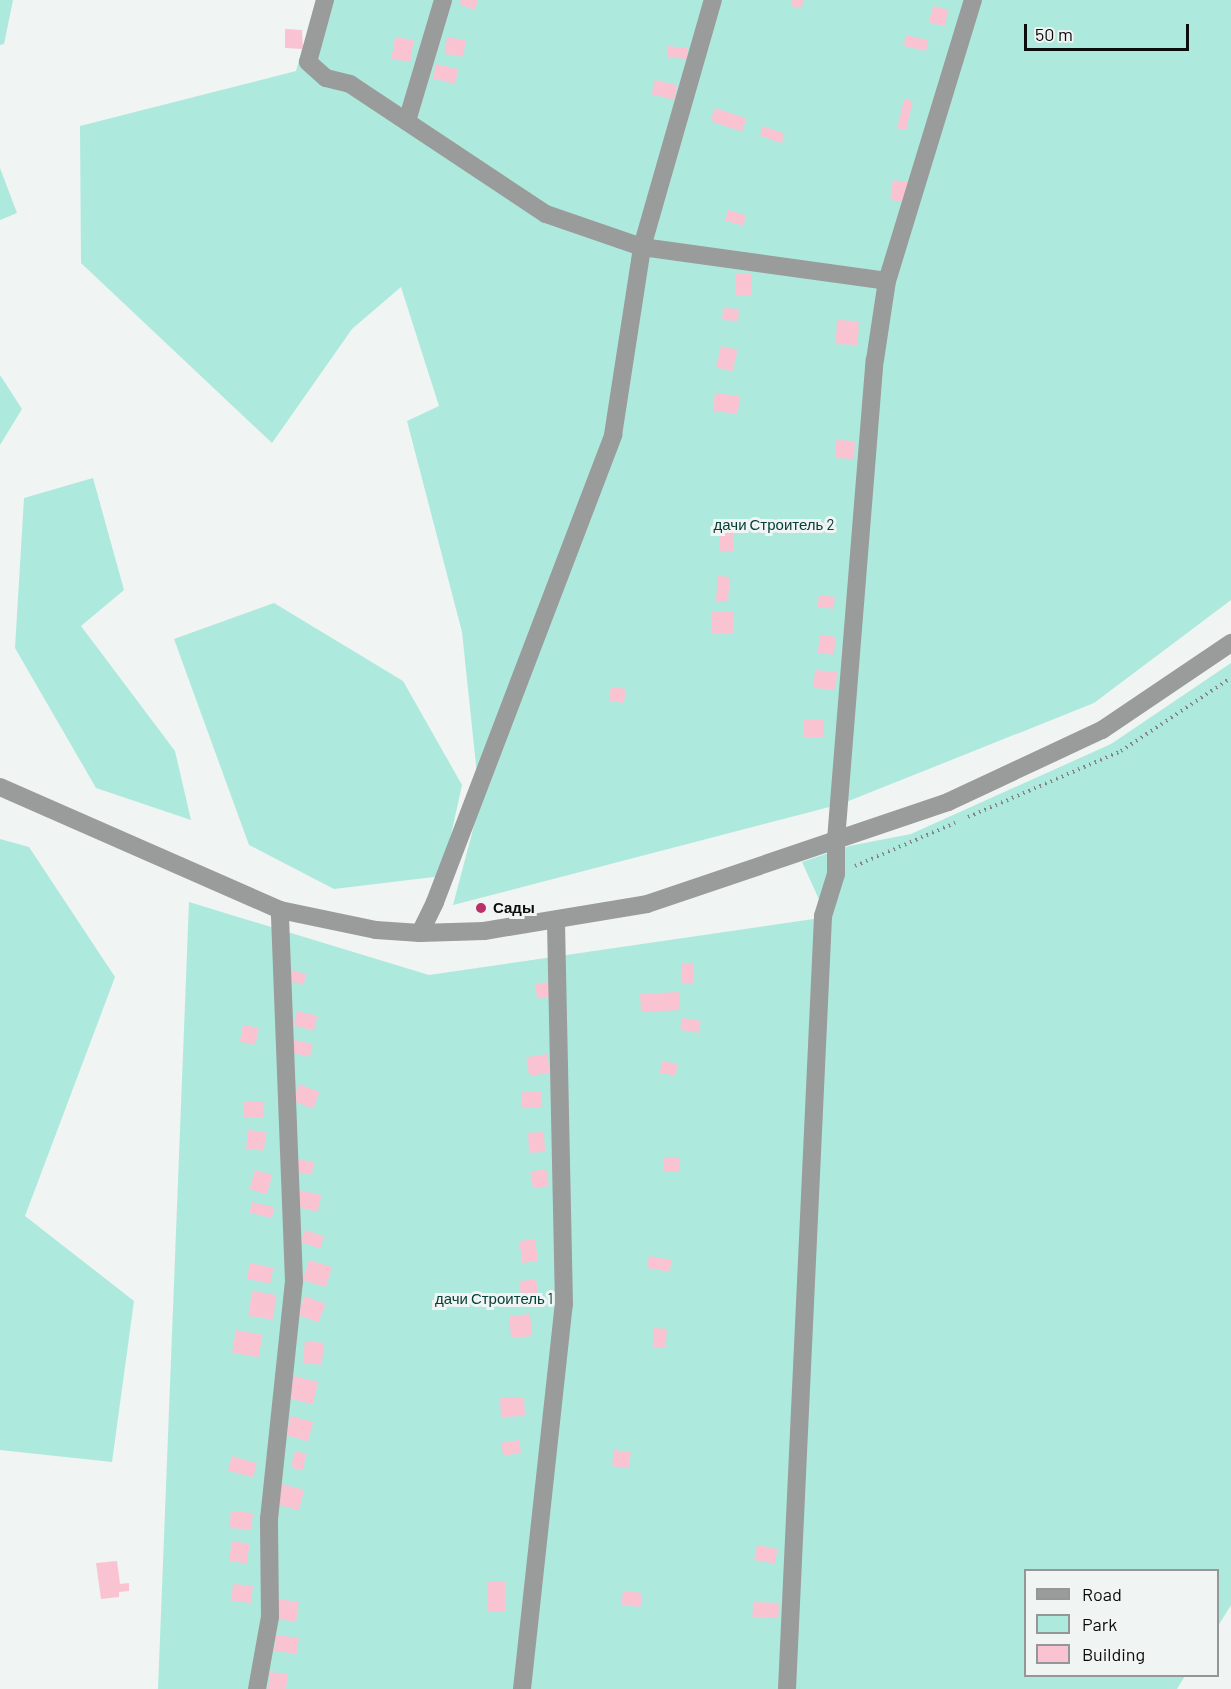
<!DOCTYPE html>
<meta charset="utf-8">
<style>
body{margin:0}
#map{position:relative;width:1231px;height:1689px;overflow:hidden;background:#f0f4f3;font-family:Barlow,sans-serif}
div>[style]{position:absolute}
.green>*{inset:0;background:#aee9dd}
.building>*{inset:0;background:#fac3d2;transform-origin:0 0}
.path>*{height:4px;margin-top:-2px;transform-origin:0;background:repeating-linear-gradient(90deg,#838685 0 1.5px,transparent 0 6px)}
.minor>*{height:18px;margin:-9px;padding:0 9px;transform-origin:9px;border-radius:9px;background:#9a9b9b}
.dots>*{width:16px;height:16px;translate:-50% -50%;box-sizing:border-box;border:3px solid #f0f4f3;border-radius:50%}
span{translate:-50% -50%;white-space:nowrap;text-align:center;line-height:1.15;-webkit-text-stroke:6px #f0f4f3;paint-order:stroke}
.park-label{font-size:15px;color:#054038}
.poi-label{font-size:15px;color:#0b0c0c;font-weight:700}
.left{translate:0 -50%;text-align:left}
.legend{position:absolute;left:1024px;top:1569px;width:195px;height:108px;box-sizing:border-box;background:#f0f4f3;border:2px solid #949797;margin:0;padding:8px 10px;list-style:none;font-size:18px;color:#0b0c0c}
.legend li{display:flex;align-items:center;gap:12px;height:30px}
.legend b{width:30px;border:2px solid #949797}
.scale{position:absolute;left:1024px;top:24px;width:165px;height:27px;box-sizing:border-box;border:3px solid #0b0c0c;border-top:0;padding-left:8px;font-size:18px;line-height:21px;white-space:nowrap;color:#0b0c0c;-webkit-text-stroke:4px #f0f4f3;paint-order:stroke}
</style>
<div id="map">
<div class="green">
<div style="clip-path:polygon(0 0,13px 0,4px 44px,0 45px)"></div>
<div style="clip-path:polygon(316px 0,1231px 0,1231px 600px,1094px 703px,841px 804px,453px 905px,480px 803px,462px 632px,407px 421px,439px 406px,401px 287px,352px 329px,272px 443px,81px 263px,80px 126px,296px 71px)"></div>
<div style="clip-path:polygon(0 168px,17px 213px,0 220px)"></div>
<div style="clip-path:polygon(0 375px,22px 409px,0 445px)"></div>
<div style="clip-path:polygon(93px 478px,124px 590px,81px 626px,175px 751px,191px 820px,96px 788px,15px 648px,24px 498px)"></div>
<div style="clip-path:polygon(274px 603px,403px 681px,462px 785px,442px 876px,334px 889px,249px 845px,174px 639px)"></div>
<div style="clip-path:polygon(1231px 663px,1231px 1605px,1218px 1626px,1218px 1570px,1026px 1570px,1026px 1676px,1185px 1676px,1177px 1689px,158px 1689px,189px 902px,429px 975px,827px 917px,802px 862px,849px 846px,911px 834px,1111px 744px)"></div>
<div style="clip-path:polygon(0 839px,29px 847px,115px 977px,25px 1216px,134px 1301px,112px 1462px,0 1450px)"></div>
</div>
<div class="building">
<div style="clip-path:polygon(461px 0,478px 0,475px 10px,459px 4px)"></div>
<div style="clip-path:polygon(791px 0,803px 0,802px 8px,791px 6px)"></div>
<div style="left:933px;top:6px;width:16px;height:17px;rotate:14deg"></div>
<div style="clip-path:polygon(285px 29px,302px 30px,303px 49px,285px 48px)"></div>
<div style="left:906px;top:35px;width:23px;height:11px;rotate:13deg"></div>
<div style="left:395px;top:37px;width:19px;height:22px;rotate:9deg"></div>
<div style="left:447px;top:37px;width:19px;height:17px;rotate:9deg"></div>
<div style="left:668px;top:46px;width:20px;height:11px;rotate:6deg"></div>
<div style="left:436px;top:64px;width:23px;height:15px;rotate:13deg"></div>
<div style="left:655px;top:80px;width:23px;height:15px;rotate:13deg"></div>
<div style="left:904px;top:99px;width:9px;height:30px;rotate:13deg"></div>
<div style="left:715px;top:108px;width:33px;height:14px;rotate:18deg"></div>
<div style="left:763px;top:126px;width:23px;height:10px;rotate:20deg"></div>
<div style="left:893px;top:180px;width:15px;height:20px;rotate:8deg"></div>
<div style="left:728px;top:210px;width:19px;height:11px;rotate:16deg"></div>
<div style="left:735px;top:274px;width:17px;height:21px"></div>
<div style="left:723px;top:308px;width:16px;height:12px;rotate:4deg"></div>
<div style="left:837px;top:320px;width:22px;height:24px;rotate:3deg"></div>
<div style="left:721px;top:346px;width:17px;height:22px;rotate:13deg"></div>
<div style="left:715px;top:393px;width:25px;height:18px;rotate:7deg"></div>
<div style="left:836px;top:440px;width:19px;height:18px;rotate:3deg"></div>
<div style="left:720px;top:531px;width:14px;height:21px"></div>
<div style="left:718px;top:576px;width:12px;height:25px;rotate:5deg"></div>
<div style="left:819px;top:595px;width:16px;height:12px;rotate:7deg"></div>
<div style="left:712px;top:611px;width:22px;height:22px;rotate:3deg"></div>
<div style="left:820px;top:635px;width:16px;height:18px;rotate:7deg"></div>
<div style="left:815px;top:670px;width:22px;height:18px;rotate:5deg"></div>
<div style="left:611px;top:687px;width:15px;height:14px;rotate:8deg"></div>
<div style="left:803px;top:720px;width:21px;height:17px"></div>
<div style="left:681px;top:963px;width:12px;height:20px"></div>
<div style="left:287px;top:969px;width:20px;height:11px;rotate:15deg"></div>
<div style="left:548px;top:982px;width:15px;height:13px;rotate:82deg"></div>
<div style="left:679px;top:992px;width:18px;height:39px;rotate:87deg"></div>
<div style="left:297px;top:1011px;width:21px;height:15px;rotate:14deg"></div>
<div style="left:682px;top:1018px;width:19px;height:12px;rotate:9deg"></div>
<div style="left:243px;top:1025px;width:16px;height:17px;rotate:11deg"></div>
<div style="left:294px;top:1040px;width:19px;height:13px;rotate:12deg"></div>
<div style="left:547px;top:1054px;width:19px;height:21px;rotate:81deg"></div>
<div style="left:662px;top:1061px;width:16px;height:12px;rotate:11deg"></div>
<div style="left:299px;top:1084px;width:22px;height:18px;rotate:21deg"></div>
<div style="left:541px;top:1091px;width:16px;height:20px;rotate:86deg"></div>
<div style="left:263px;top:1101px;width:16px;height:20px;rotate:90deg"></div>
<div style="left:248px;top:1130px;width:18px;height:19px;rotate:6deg"></div>
<div style="left:544px;top:1132px;width:20px;height:16px;rotate:87deg"></div>
<div style="left:680px;top:1157px;width:14px;height:17px;rotate:90deg"></div>
<div style="left:296px;top:1159px;width:18px;height:13px;rotate:9deg"></div>
<div style="left:546px;top:1169px;width:17px;height:16px;rotate:80deg"></div>
<div style="left:255px;top:1170px;width:18px;height:20px;rotate:16deg"></div>
<div style="left:299px;top:1190px;width:23px;height:17px;rotate:13deg"></div>
<div style="left:252px;top:1202px;width:23px;height:11px;rotate:13deg"></div>
<div style="left:305px;top:1230px;width:20px;height:13px;rotate:18deg"></div>
<div style="left:535px;top:1239px;width:22px;height:16px;rotate:82deg"></div>
<div style="left:649px;top:1256px;width:23px;height:12px;rotate:10deg"></div>
<div style="left:309px;top:1260px;width:24px;height:21px;rotate:17deg"></div>
<div style="left:250px;top:1263px;width:24px;height:16px;rotate:12deg"></div>
<div style="left:536px;top:1279px;width:21px;height:17px;rotate:82deg"></div>
<div style="left:252px;top:1291px;width:25px;height:25px;rotate:9deg"></div>
<div style="left:305px;top:1296px;width:22px;height:20px;rotate:21deg"></div>
<div style="left:530px;top:1314px;width:22px;height:21px;rotate:85deg"></div>
<div style="left:654px;top:1328px;width:13px;height:19px;rotate:4deg"></div>
<div style="left:236px;top:1330px;width:27px;height:23px;rotate:10deg"></div>
<div style="left:305px;top:1341px;width:19px;height:22px;rotate:6deg"></div>
<div style="left:294px;top:1376px;width:25px;height:23px;rotate:14deg"></div>
<div style="left:524px;top:1397px;width:19px;height:24px;rotate:87deg"></div>
<div style="left:291px;top:1416px;width:23px;height:20px;rotate:15deg"></div>
<div style="left:519px;top:1440px;width:13px;height:18px;rotate:81deg"></div>
<div style="left:614px;top:1450px;width:17px;height:16px;rotate:7deg"></div>
<div style="left:295px;top:1451px;width:12px;height:17px;rotate:14deg"></div>
<div style="left:232px;top:1456px;width:26px;height:15px;rotate:16deg"></div>
<div style="left:282px;top:1484px;width:23px;height:21px;rotate:15deg"></div>
<div style="left:231px;top:1511px;width:22px;height:17px;rotate:5deg"></div>
<div style="left:232px;top:1541px;width:18px;height:20px;rotate:9deg"></div>
<div style="left:757px;top:1545px;width:21px;height:15px;rotate:11deg"></div>
<div style="clip-path:polygon(117px 1561px,120px 1584px,129px 1583px,129px 1591px,119px 1592px,119px 1597px,101px 1599px,96px 1563px)"></div>
<div style="left:488px;top:1582px;width:17px;height:29px"></div>
<div style="left:233px;top:1584px;width:20px;height:17px;rotate:6deg"></div>
<div style="left:623px;top:1591px;width:19px;height:14px;rotate:6deg"></div>
<div style="left:277px;top:1599px;width:22px;height:20px;rotate:8deg"></div>
<div style="left:753px;top:1602px;width:26px;height:15px;rotate:2deg"></div>
<div style="left:276px;top:1635px;width:23px;height:16px;rotate:7deg"></div>
<div style="clip-path:polygon(270px 1672px,288px 1674px,286px 1689px,268px 1689px)"></div>
</div>
<div class="path">
<div style="left:968px;top:817px;width:167px;rotate:-23.3deg"></div>
<div style="left:1121px;top:751px;width:132px;rotate:-33.6deg"></div>
<div style="left:855px;top:866px;width:109px;rotate:-23.3deg"></div>
</div>
<div class="minor">
<div style="left:325px;top:0;width:64px;rotate:105.3deg"></div>
<div style="left:308px;top:62px;width:24px;rotate:42deg"></div>
<div style="left:326px;top:78px;width:25px;rotate:14deg"></div>
<div style="left:350px;top:84px;width:235px;rotate:33.6deg"></div>
<div style="left:546px;top:214px;width:102px;rotate:19deg"></div>
<div style="left:642px;top:247px;width:247px;rotate:7.9deg"></div>
<div style="left:407px;top:121px;width:126px;rotate:-73.4deg"></div>
<div style="left:0;top:787px;width:306px;rotate:23.7deg"></div>
<div style="left:280px;top:910px;width:98px;rotate:11.8deg"></div>
<div style="left:376px;top:930px;width:44px;rotate:3.9deg"></div>
<div style="left:420px;top:933px;width:64px;rotate:-1.8deg"></div>
<div style="left:484px;top:931px;width:165px;rotate:-9.4deg"></div>
<div style="left:647px;top:904px;width:318px;rotate:-18.7deg"></div>
<div style="left:948px;top:802px;width:170px;rotate:-25.1deg"></div>
<div style="left:1102px;top:730px;width:156px;rotate:-34deg"></div>
<div style="left:420px;top:933px;width:34px;rotate:-64deg"></div>
<div style="left:435px;top:902px;width:500px;rotate:-69.1deg"></div>
<div style="left:613px;top:435px;width:190px;rotate:-81.2deg"></div>
<div style="left:642px;top:247px;width:257px;rotate:-74deg"></div>
<div style="left:257px;top:1689px;width:73px;rotate:-79.8deg"></div>
<div style="left:270px;top:1617px;width:98px;rotate:-90.6deg"></div>
<div style="left:269px;top:1519px;width:239px;rotate:-84deg"></div>
<div style="left:294px;top:1281px;width:371px;rotate:-92.2deg"></div>
<div style="left:522px;top:1689px;width:386px;rotate:-83.8deg"></div>
<div style="left:564px;top:1305px;width:384px;rotate:-91.2deg"></div>
<div style="left:787px;top:1689px;width:774px;rotate:-87.33deg"></div>
<div style="left:823px;top:916px;width:44px;rotate:-72.8deg"></div>
<div style="left:836px;top:874px;width:34px;rotate:-90deg"></div>
<div style="left:836px;top:840px;width:482px;rotate:-85.4deg"></div>
<div style="left:875px;top:360px;width:80px;rotate:-81.4deg"></div>
<div style="left:887px;top:281px;width:294px;rotate:-73deg"></div>
</div>
<div class="dots">
<div style="left:481px;top:908px;background:#ba3069"></div>
</div>
<div class="park-label">
<span style="left:774px;top:525px">дачи Строитель 2</span>
<span style="left:494px;top:1299px">дачи Строитель 1</span>
</div>
<div class="poi-label">
<span class="left" style="left:493px;top:908px">Сады</span>
</div>
<ul class="legend">
<li><b style="height:8px;background:#9a9b9b"></b>Road</li>
<li><b style="height:16px;background:#aee9dd"></b>Park</li>
<li><b style="height:16px;background:#fac3d2"></b>Building</li>
</ul>
<div class="scale">50 m</div>
</div>
